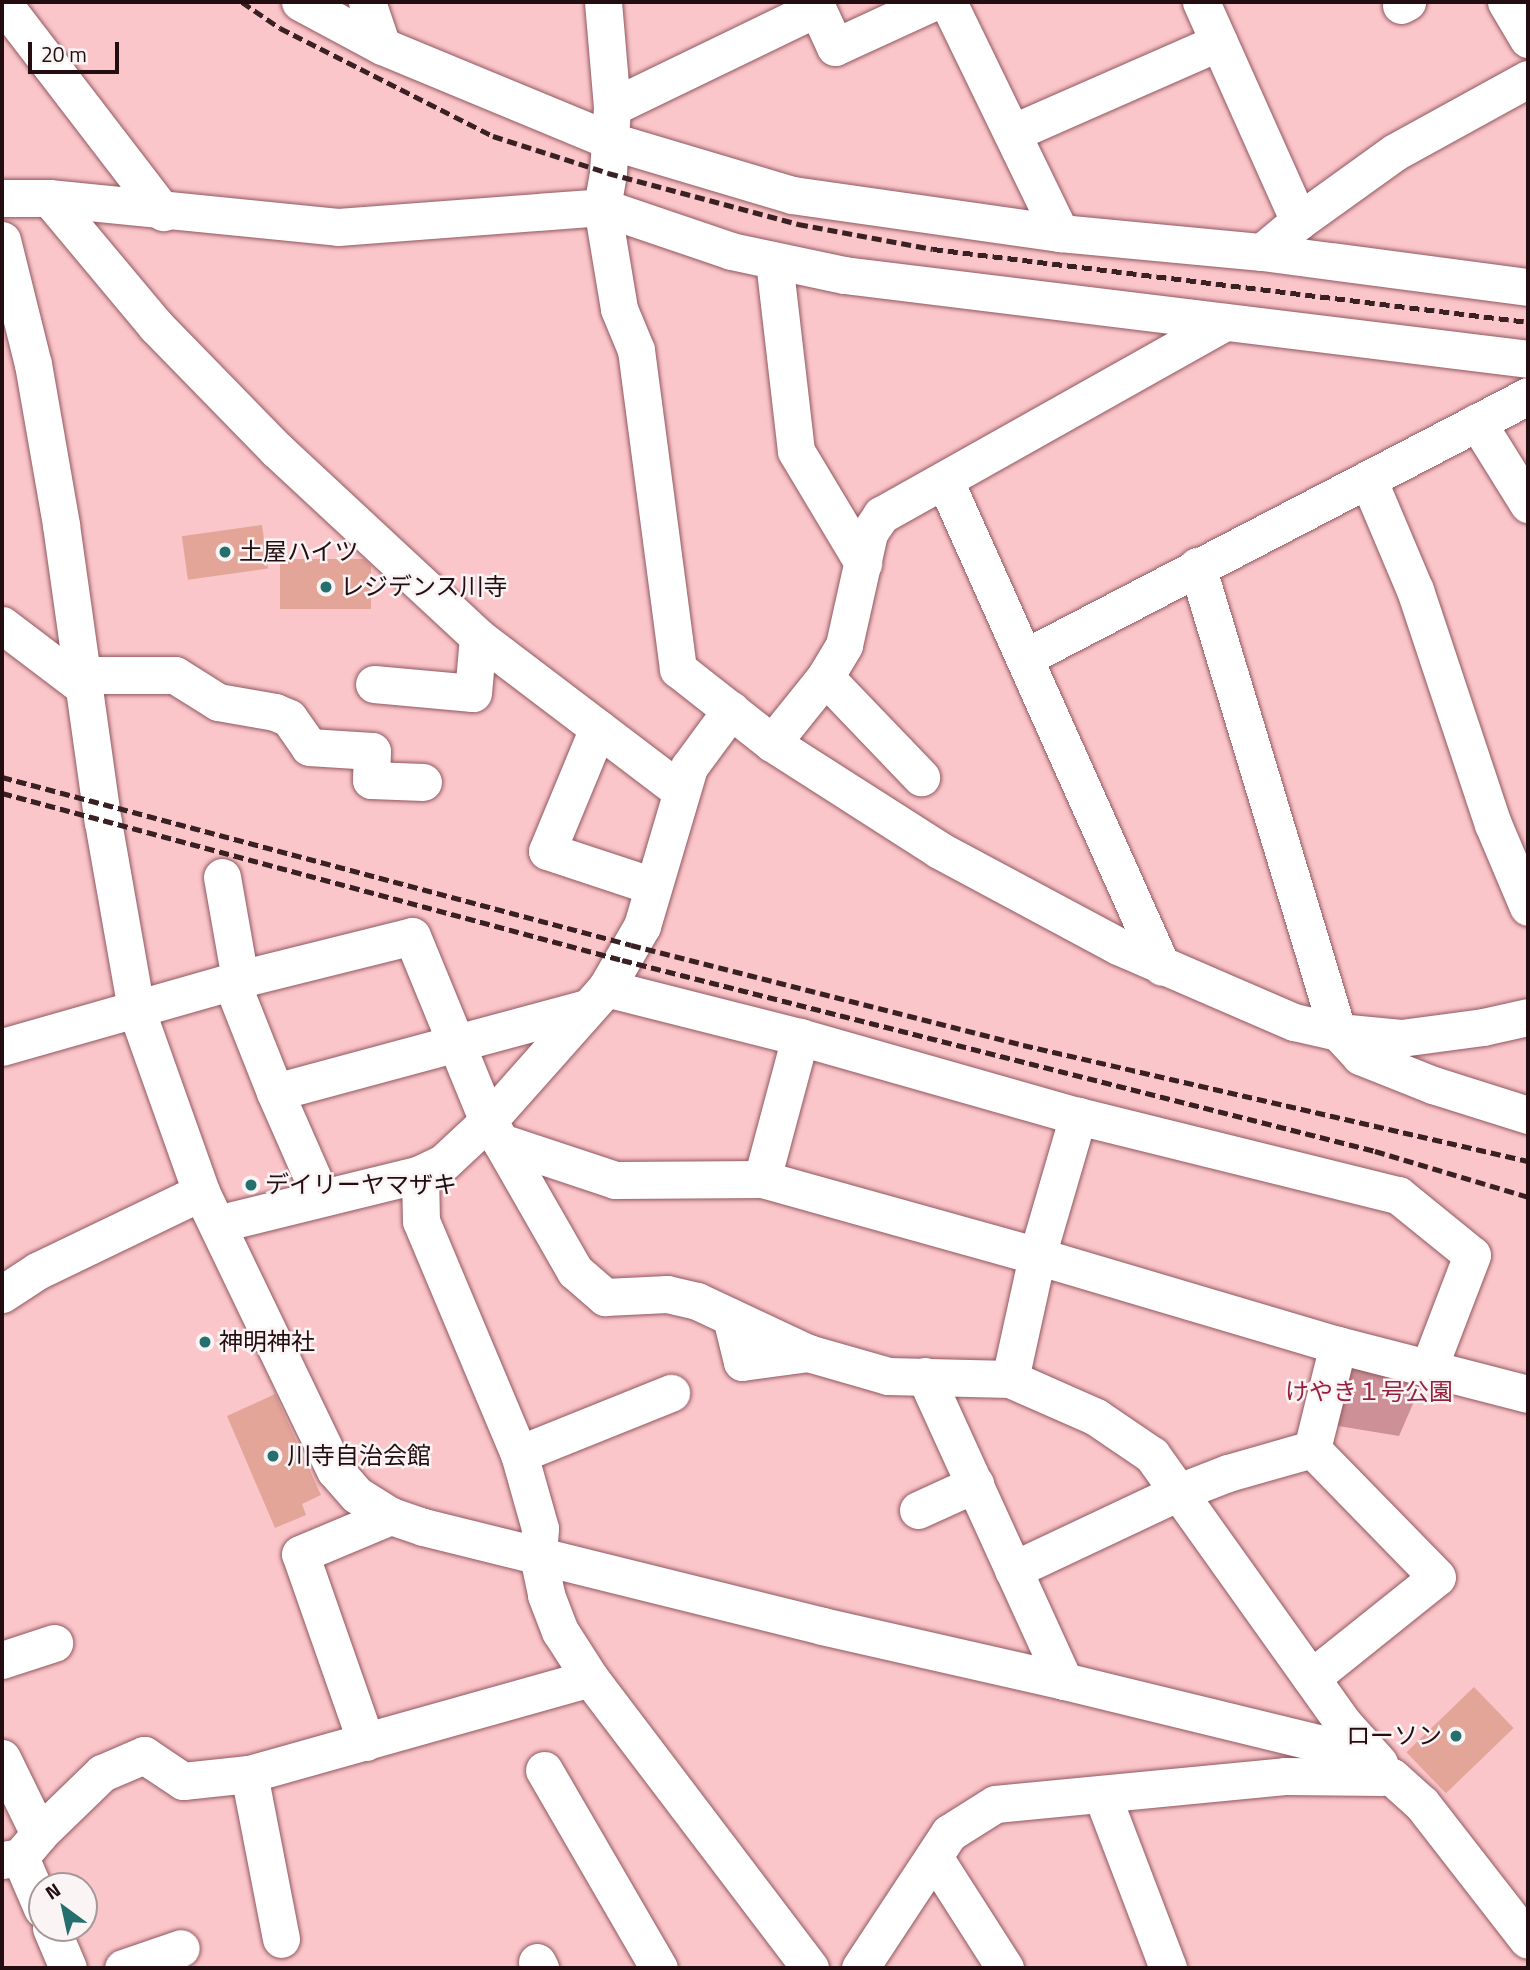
<!DOCTYPE html>
<meta charset="utf-8">
<style>
body{margin:0}
#map{position:relative;width:1530px;height:1970px;overflow:hidden;background:#fbc6ca;font-family:"Titillium Web","Noto Sans JP",sans-serif}
div>[style]{position:absolute}
.green>*{inset:0;background:#cd9096}
.building>*{inset:0;background:#e3a598;transform-origin:0 0}
.roads{filter:drop-shadow(0 0 2px #91585f) drop-shadow(0 0 2px #91585f)}
.minor>*{height:37px;margin:-18.5px;padding:0 18.5px;transform-origin:18.5px;border-radius:18.5px;background:#fff}
.rail>*{height:5px;margin-top:-2.5px;transform-origin:0;background:repeating-linear-gradient(90deg,#392023 0 10px,transparent 0 15px)}
.dots>*{width:19px;height:19px;translate:-50% -50%;box-sizing:border-box;border:4px solid #fbf4f5;border-radius:50%}
span{translate:-50% -50%;white-space:nowrap;text-align:center;line-height:1.15;-webkit-text-stroke:5px #fbf4f5;paint-order:stroke}
.poi-label{font-size:24px;color:#230d10}
.left{translate:0 -50%;text-align:left}
.right{translate:-100% -50%;text-align:right}
.park-label{font-size:24px;color:#95203d}
.frame{position:absolute;inset:0;border:4px solid #230d10;pointer-events:none}
.north{position:absolute;left:28px;top:1872px;width:70px;height:70px;box-sizing:border-box;background:#fbf4f5;border:2px solid #a59899;border-radius:50%;rotate:327deg;font-size:19px;font-weight:700;line-height:28px;text-align:center;color:#230d10}
.north::after{content:'';display:block;margin:auto;width:24px;height:32px;background:#25706e;clip-path:polygon(50% 0,100% 100%,50% 72%,0 100%)}
.scale{position:absolute;left:28px;top:42px;width:91px;height:32px;box-sizing:border-box;border:4px solid #230d10;border-top:0;padding-left:9px;font-size:21px;line-height:24px;white-space:nowrap;color:#230d10;-webkit-text-stroke:5px #fbf4f5;paint-order:stroke}
</style>
<div id="map">
<div class="green">
<div style="clip-path:polygon(1338px 1345px,1429px 1367px,1399px 1436px,1320px 1423px)"></div>
</div>
<div class="building">
<div style="left:262px;top:525px;width:44px;height:81px;rotate:82deg"></div>
<div style="clip-path:polygon(280px 559px,364px 559px,371px 566px,371px 609px,280px 609px)"></div>
<div style="clip-path:polygon(275px 1394px,321px 1495px,302px 1504px,306px 1515px,275px 1528px,227px 1416px)"></div>
<div style="left:1474px;top:1687px;width:57px;height:94px;rotate:46deg"></div>
</div>
<div class="roads">
<div class="minor">
<div style="left:2px;top:2px;width:265px;rotate:52.5deg"></div>
<div style="left:300px;top:2px;width:93px;rotate:28.2deg"></div>
<div style="left:382px;top:46px;width:248px;rotate:22.5deg"></div>
<div style="left:611px;top:141px;width:189px;rotate:16.6deg"></div>
<div style="left:792px;top:195px;width:271px;rotate:8.1deg"></div>
<div style="left:1060px;top:233px;width:203px;rotate:5.4deg"></div>
<div style="left:1262px;top:252px;width:48px;rotate:-40deg"></div>
<div style="left:1299px;top:221px;width:118px;rotate:-35.7deg"></div>
<div style="left:1395px;top:152px;width:152px;rotate:-28.8deg"></div>
<div style="left:367px;top:2px;width:46px;rotate:71.2deg"></div>
<div style="left:603px;top:2px;width:105px;rotate:85.1deg"></div>
<div style="left:612px;top:107px;width:66px;rotate:93.5deg"></div>
<div style="left:608px;top:173px;width:35px;rotate:100deg"></div>
<div style="left:602px;top:207px;width:103px;rotate:80.5deg"></div>
<div style="left:619px;top:309px;width:44px;rotate:67.5deg"></div>
<div style="left:636px;top:350px;width:322px;rotate:82.5deg"></div>
<div style="left:678px;top:669px;width:120px;rotate:38.2deg"></div>
<div style="left:772px;top:743px;width:198px;rotate:32.6deg"></div>
<div style="left:939px;top:850px;width:203px;rotate:28.2deg"></div>
<div style="left:1118px;top:946px;width:192px;rotate:23.4deg"></div>
<div style="left:1294px;top:1022px;width:45px;rotate:12.8deg"></div>
<div style="left:1338px;top:1032px;width:63px;rotate:5.4deg"></div>
<div style="left:1401px;top:1038px;width:83px;rotate:-7.6deg"></div>
<div style="left:1483px;top:1027px;width:46px;rotate:-12.5deg"></div>
<div style="left:948px;top:2px;width:257px;rotate:64.1deg"></div>
<div style="left:1201px;top:2px;width:240px;rotate:65.9deg"></div>
<div style="left:1506px;top:2px;width:43px;rotate:59.3deg"></div>
<div style="left:1401px;top:5px;width:7px;rotate:-27deg"></div>
<div style="left:612px;top:107px;width:228px;rotate:-25.8deg"></div>
<div style="left:817px;top:8px;width:43px;rotate:65.2deg"></div>
<div style="left:835px;top:47px;width:108px;rotate:-24.7deg"></div>
<div style="left:1012px;top:133px;width:226px;rotate:-23.7deg"></div>
<div style="left:2px;top:198px;width:47px"></div>
<div style="left:49px;top:198px;width:290px;rotate:5.7deg"></div>
<div style="left:338px;top:227px;width:265px;rotate:-4.3deg"></div>
<div style="left:602px;top:207px;width:136px;rotate:18.8deg"></div>
<div style="left:731px;top:251px;width:116px;rotate:12deg"></div>
<div style="left:844px;top:275px;width:689px;rotate:7deg"></div>
<div style="left:49px;top:198px;width:167px;rotate:50.1deg"></div>
<div style="left:156px;top:326px;width:173px;rotate:45.7deg"></div>
<div style="left:277px;top:450px;width:275px;rotate:42.9deg"></div>
<div style="left:478px;top:637px;width:255px;rotate:37.2deg"></div>
<div style="left:2px;top:240px;width:128px;rotate:76deg"></div>
<div style="left:33px;top:364px;width:163px;rotate:80.1deg"></div>
<div style="left:61px;top:525px;width:300px;rotate:82deg"></div>
<div style="left:103px;top:822px;width:190px;rotate:80deg"></div>
<div style="left:136px;top:1009px;width:194px;rotate:70.4deg"></div>
<div style="left:201px;top:1192px;width:309px;rotate:64.3deg"></div>
<div style="left:335px;top:1470px;width:33px;rotate:49deg"></div>
<div style="left:357px;top:1495px;width:40px;rotate:32deg"></div>
<div style="left:391px;top:1516px;width:34px;rotate:19deg"></div>
<div style="left:423px;top:1527px;width:411px;rotate:13.9deg"></div>
<div style="left:822px;top:1626px;width:248px;rotate:12.8deg"></div>
<div style="left:1064px;top:1681px;width:267px;rotate:13.7deg"></div>
<div style="left:1323px;top:1744px;width:76px;rotate:25.6deg"></div>
<div style="left:1392px;top:1777px;width:40px;rotate:42deg"></div>
<div style="left:1422px;top:1804px;width:172px;rotate:52.1deg"></div>
<div style="left:1262px;top:252px;width:268px;rotate:7.5deg"></div>
<div style="left:774px;top:261px;width:191px;rotate:83.4deg"></div>
<div style="left:796px;top:451px;width:131px;rotate:59.1deg"></div>
<div style="left:1477px;top:422px;width:97px;rotate:58.1deg"></div>
<div style="left:1368px;top:479px;width:121px;rotate:67.1deg"></div>
<div style="left:1415px;top:590px;width:247px;rotate:71.6deg"></div>
<div style="left:1493px;top:824px;width:90px;rotate:67.1deg"></div>
<div style="left:945px;top:481px;width:532px;rotate:65.94deg"></div>
<div style="left:1197px;top:566px;width:487px;rotate:73.2deg"></div>
<div style="left:1338px;top:1032px;width:33px;rotate:47deg"></div>
<div style="left:1360px;top:1056px;width:79px;rotate:21.7deg"></div>
<div style="left:1433px;top:1085px;width:100px;rotate:17.5deg"></div>
<div style="left:2px;top:625px;width:103px;rotate:37.1deg"></div>
<div style="left:1024px;top:658px;width:568px;rotate:-27.47deg"></div>
<div style="left:83px;top:675px;width:92px"></div>
<div style="left:175px;top:675px;width:51px;rotate:32.1deg"></div>
<div style="left:218px;top:702px;width:58px;rotate:10deg"></div>
<div style="left:275px;top:712px;width:15px;rotate:23deg"></div>
<div style="left:289px;top:718px;width:35px;rotate:55deg"></div>
<div style="left:309px;top:747px;width:63px;rotate:3.6deg"></div>
<div style="left:372px;top:751px;width:29px;rotate:92deg"></div>
<div style="left:371px;top:780px;width:52px;rotate:2.2deg"></div>
<div style="left:825px;top:677px;width:139px;rotate:46.2deg"></div>
<div style="left:374px;top:684px;width:99px;rotate:5.2deg"></div>
<div style="left:473px;top:693px;width:56px;rotate:-84.9deg"></div>
<div style="left:598px;top:728px;width:133px;rotate:112.5deg"></div>
<div style="left:547px;top:851px;width:112px;rotate:18.3deg"></div>
<div style="left:772px;top:743px;width:85px;rotate:-51.2deg"></div>
<div style="left:825px;top:677px;width:37px;rotate:-59deg"></div>
<div style="left:844px;top:645px;width:115px;rotate:-77.4deg"></div>
<div style="left:869px;top:533px;width:22px;rotate:-56deg"></div>
<div style="left:881px;top:515px;width:394px;rotate:-29.3deg"></div>
<div style="left:222px;top:877px;width:104px;rotate:80deg"></div>
<div style="left:231px;top:981px;width:119px;rotate:68.4deg"></div>
<div style="left:606px;top:988px;width:200px;rotate:14.2deg"></div>
<div style="left:800px;top:1037px;width:289px;rotate:15.9deg"></div>
<div style="left:1078px;top:1116px;width:330px;rotate:13.9deg"></div>
<div style="left:1398px;top:1195px;width:95px;rotate:39deg"></div>
<div style="left:1472px;top:1255px;width:120px;rotate:111deg"></div>
<div style="left:2px;top:1047px;width:248px;rotate:-15.9deg"></div>
<div style="left:240px;top:979px;width:177px;rotate:-14deg"></div>
<div style="left:412px;top:936px;width:200px;rotate:67.7deg"></div>
<div style="left:488px;top:1121px;width:25px;rotate:58deg"></div>
<div style="left:501px;top:1142px;width:120px;rotate:18.4deg"></div>
<div style="left:615px;top:1180px;width:147px;rotate:-0.4deg"></div>
<div style="left:762px;top:1179px;width:286px;rotate:15.6deg"></div>
<div style="left:1037px;top:1256px;width:314px;rotate:16.5deg"></div>
<div style="left:1338px;top:1345px;width:196px;rotate:14.5deg"></div>
<div style="left:501px;top:1142px;width:149px;rotate:60.2deg"></div>
<div style="left:575px;top:1271px;width:40px;rotate:41deg"></div>
<div style="left:605px;top:1297px;width:62px;rotate:-2.8deg"></div>
<div style="left:667px;top:1294px;width:31px;rotate:13deg"></div>
<div style="left:697px;top:1301px;width:123px;rotate:25.1deg"></div>
<div style="left:808px;top:1353px;width:83px;rotate:16deg"></div>
<div style="left:888px;top:1376px;width:122px;rotate:1.4deg"></div>
<div style="left:1010px;top:1379px;width:94px;rotate:23.8deg"></div>
<div style="left:1096px;top:1417px;width:68px;rotate:34.2deg"></div>
<div style="left:1152px;top:1455px;width:329px;rotate:54.5deg"></div>
<div style="left:1343px;top:1723px;width:54px;rotate:48deg"></div>
<div style="left:420px;top:1174px;width:25px;rotate:-26deg"></div>
<div style="left:443px;top:1163px;width:62px;rotate:-43deg"></div>
<div style="left:488px;top:1121px;width:178px;rotate:-48.4deg"></div>
<div style="left:606px;top:988px;width:72px;rotate:-59.9deg"></div>
<div style="left:642px;top:926px;width:166px;rotate:-73.5deg"></div>
<div style="left:689px;top:767px;width:71px;rotate:-53.6deg"></div>
<div style="left:762px;top:1179px;width:147px;rotate:-75deg"></div>
<div style="left:321px;top:1197px;width:115px;rotate:-113.7deg"></div>
<div style="left:275px;top:1092px;width:323px;rotate:-15.1deg"></div>
<div style="left:217px;top:1224px;width:209px;rotate:-13.8deg"></div>
<div style="left:420px;top:1174px;width:47px;rotate:88.8deg"></div>
<div style="left:421px;top:1221px;width:253px;rotate:67.2deg"></div>
<div style="left:519px;top:1454px;width:77px;rotate:74.2deg"></div>
<div style="left:540px;top:1528px;width:28px;rotate:94deg"></div>
<div style="left:538px;top:1556px;width:40px;rotate:78deg"></div>
<div style="left:546px;top:1595px;width:39px;rotate:69deg"></div>
<div style="left:560px;top:1631px;width:56px;rotate:57.4deg"></div>
<div style="left:590px;top:1678px;width:364px;rotate:52.8deg"></div>
<div style="left:2px;top:1294px;width:42px;rotate:-33.3deg"></div>
<div style="left:37px;top:1271px;width:182px;rotate:-25.7deg"></div>
<div style="left:731px;top:1317px;width:46px;rotate:76.3deg"></div>
<div style="left:742px;top:1362px;width:67px;rotate:-7.8deg"></div>
<div style="left:925px;top:1376px;width:335px;rotate:65.5deg"></div>
<div style="left:1010px;top:1379px;width:126px;rotate:-77.6deg"></div>
<div style="left:1037px;top:1256px;width:146px;rotate:-73.7deg"></div>
<div style="left:519px;top:1454px;width:164px;rotate:-21.9deg"></div>
<div style="left:918px;top:1510px;width:63px;rotate:-24.5deg"></div>
<div style="left:1013px;top:1570px;width:183px;rotate:-25.2deg"></div>
<div style="left:1179px;top:1492px;width:53px;rotate:-21.2deg"></div>
<div style="left:1228px;top:1473px;width:87px;rotate:-15.9deg"></div>
<div style="left:2px;top:1660px;width:55px;rotate:-18.1deg"></div>
<div style="left:1311px;top:1678px;width:161px;rotate:-38.7deg"></div>
<div style="left:1437px;top:1577px;width:179px;rotate:-134.3deg"></div>
<div style="left:1312px;top:1449px;width:107px;rotate:-76deg"></div>
<div style="left:366px;top:1742px;width:199px;rotate:-109.3deg"></div>
<div style="left:300px;top:1554px;width:99px;rotate:-22.7deg"></div>
<div style="left:2px;top:1758px;width:85px;rotate:64deg"></div>
<div style="left:544px;top:1770px;width:229px;rotate:59.9deg"></div>
<div style="left:249px;top:1774px;width:168px;rotate:79deg"></div>
<div style="left:1102px;top:1795px;width:185px;rotate:69.1deg"></div>
<div style="left:20px;top:1857px;width:30px;rotate:-50deg"></div>
<div style="left:39px;top:1834px;width:88px;rotate:-44.1deg"></div>
<div style="left:102px;top:1773px;width:46px;rotate:-23.2deg"></div>
<div style="left:144px;top:1755px;width:47px;rotate:33.7deg"></div>
<div style="left:183px;top:1781px;width:66px;rotate:-6.1deg"></div>
<div style="left:249px;top:1774px;width:354px;rotate:-15.7deg"></div>
<div style="left:934px;top:1857px;width:132px;rotate:57.4deg"></div>
<div style="left:2px;top:1860px;width:18px;rotate:-9deg"></div>
<div style="left:20px;top:1857px;width:56px;rotate:66.7deg"></div>
<div style="left:51px;top:1928px;width:43px;rotate:67deg"></div>
<div style="left:537px;top:1962px;width:7px;rotate:63deg"></div>
<div style="left:123px;top:1968px;width:61px;rotate:-19deg"></div>
<div style="left:860px;top:1968px;width:162px;rotate:-56.6deg"></div>
<div style="left:949px;top:1833px;width:54px;rotate:-32.2deg"></div>
<div style="left:995px;top:1804px;width:291px;rotate:-5.5deg"></div>
<div style="left:1285px;top:1776px;width:97px;rotate:0.6deg"></div>
</div>
</div>
<div class="rail">
<div style="left:242px;top:2px;width:46px;rotate:34.4deg"></div>
<div style="left:280px;top:28px;width:239px;rotate:26.9deg"></div>
<div style="left:493px;top:136px;width:121px;rotate:17.8deg"></div>
<div style="left:608px;top:173px;width:197px;rotate:15deg"></div>
<div style="left:798px;top:224px;width:137px;rotate:10.5deg"></div>
<div style="left:933px;top:249px;width:599px;rotate:6.99deg"></div>
<div style="left:2px;top:777px;width:651px;rotate:14.95deg"></div>
<div style="left:631px;top:945px;width:405px;rotate:14.3deg"></div>
<div style="left:1023px;top:1045px;width:518px;rotate:12.94deg"></div>
<div style="left:2px;top:793px;width:642px;rotate:15.08deg"></div>
<div style="left:622px;top:960px;width:777px;rotate:14.23deg"></div>
<div style="left:1375px;top:1151px;width:160px;rotate:16.7deg"></div>
</div>
<div class="dots">
<div style="left:225px;top:552px;background:#25706e"></div>
<div style="left:326px;top:587px;background:#25706e"></div>
<div style="left:251px;top:1185px;background:#25706e"></div>
<div style="left:205px;top:1342px;background:#25706e"></div>
<div style="left:273px;top:1456px;background:#25706e"></div>
<div style="left:1456px;top:1736px;background:#25706e"></div>
</div>
<div class="poi-label">
<span class="left" style="left:239px;top:552px">土屋ハイツ</span>
<span class="left" style="left:340px;top:587px">レジデンス川寺</span>
<span class="left" style="left:265px;top:1185px">デイリーヤマザキ</span>
<span class="left" style="left:219px;top:1342px">神明神社</span>
<span class="left" style="left:287px;top:1456px">川寺自治会館</span>
<span class="right" style="left:1442px;top:1736px">ローソン</span>
</div>
<div class="park-label">
<span style="left:1369px;top:1392px">けやき１号公園</span>
</div>
<div class="frame"></div>
<div class="north">N</div>
<div class="scale">20 m</div>
</div>
